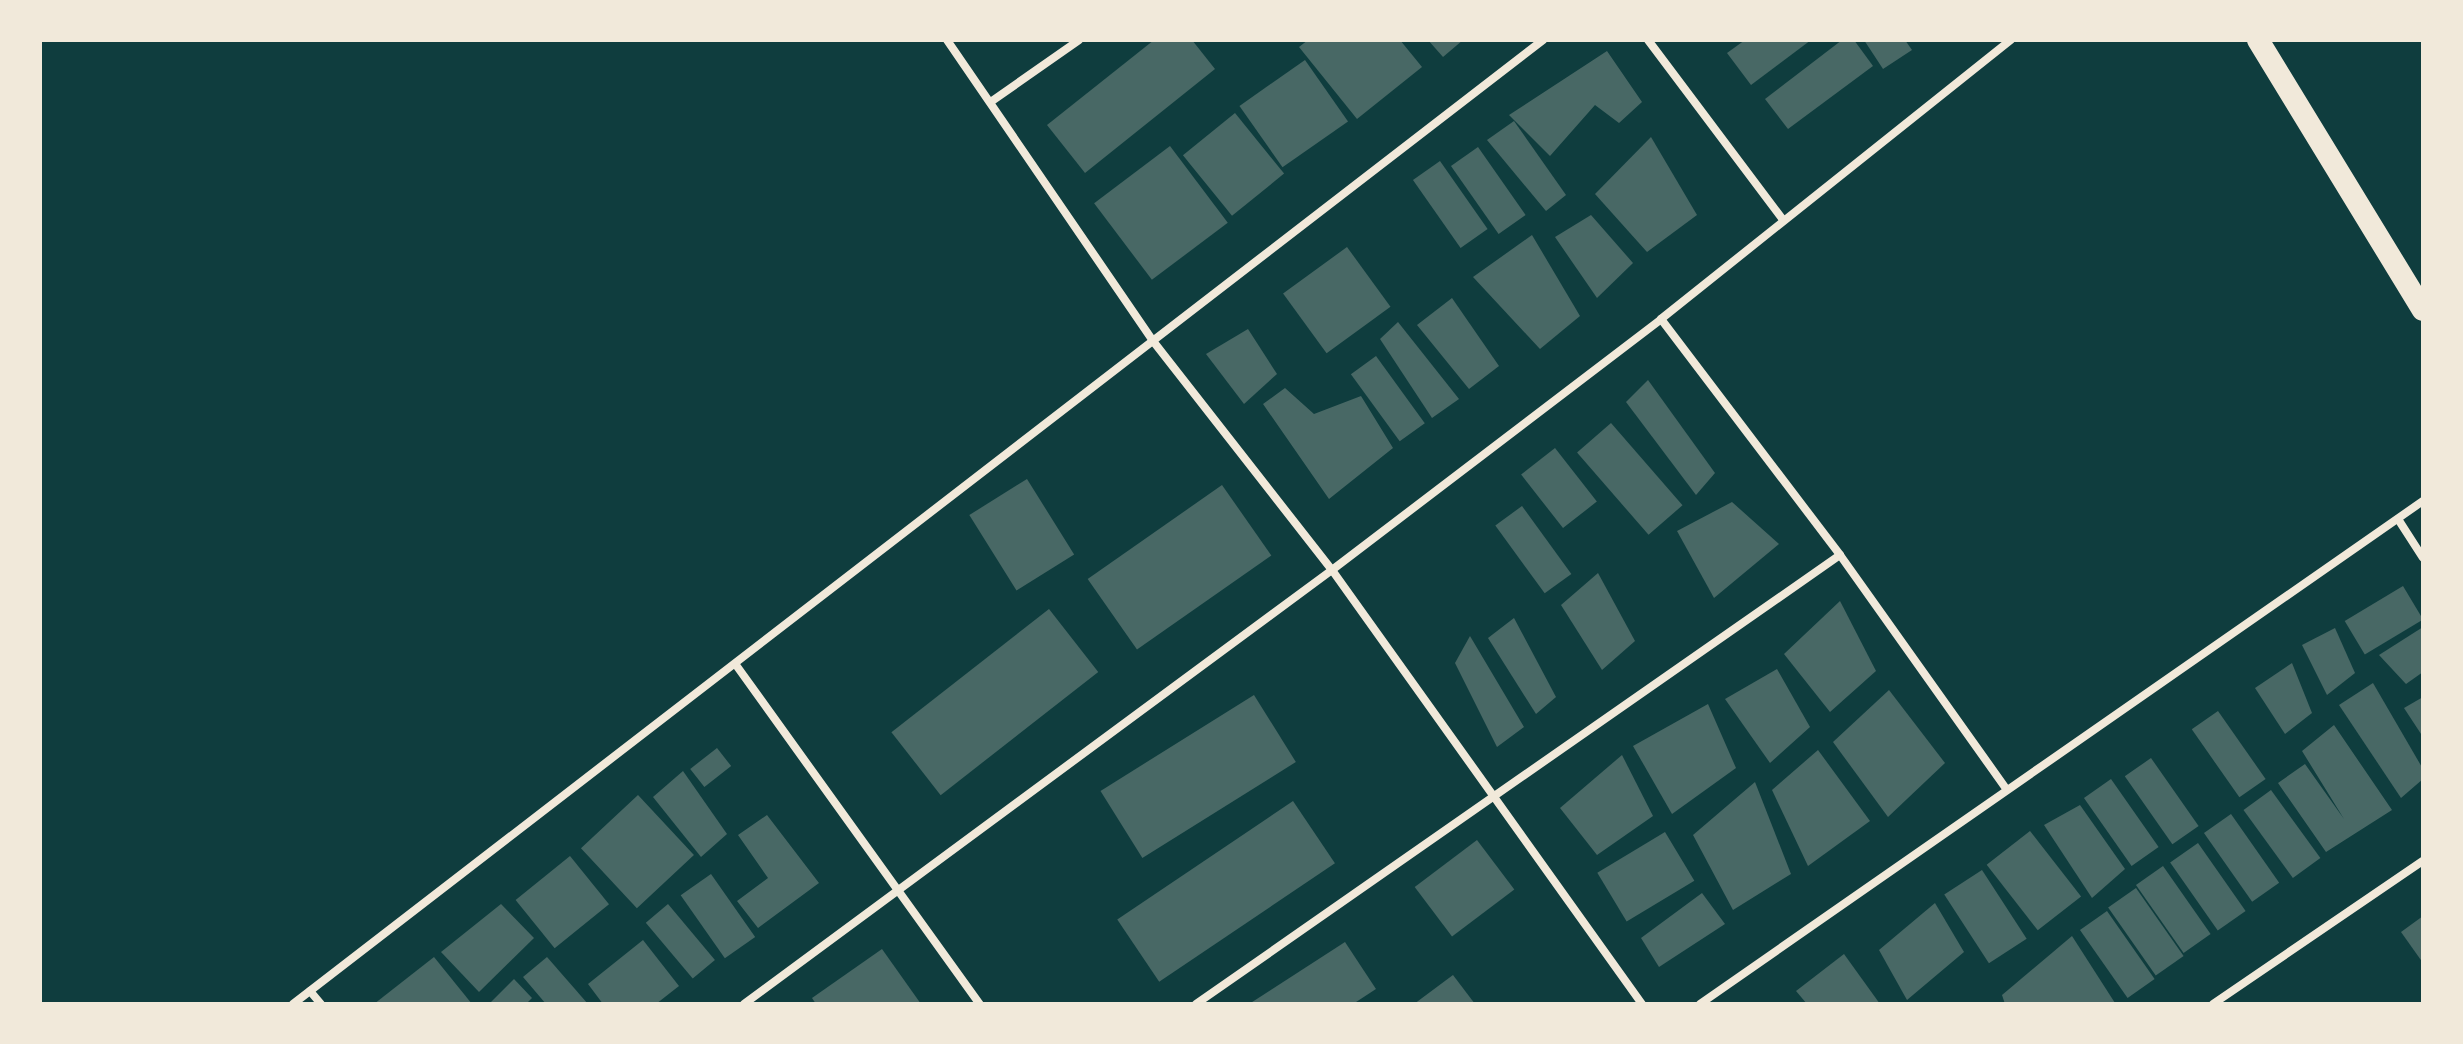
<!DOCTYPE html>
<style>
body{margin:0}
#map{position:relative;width:2463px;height:1044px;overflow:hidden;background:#0f3d3e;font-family:"Roboto Condensed",sans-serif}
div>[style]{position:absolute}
.building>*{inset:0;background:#486865;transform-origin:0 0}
.minor>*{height:8px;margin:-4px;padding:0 4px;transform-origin:4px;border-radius:4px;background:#f1e9da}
.trunk>*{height:22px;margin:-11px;padding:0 11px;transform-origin:11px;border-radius:11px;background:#f1e9da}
span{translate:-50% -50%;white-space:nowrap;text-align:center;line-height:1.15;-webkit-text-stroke:7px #f1e9da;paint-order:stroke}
.frame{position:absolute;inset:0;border:42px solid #f1e9da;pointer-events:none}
</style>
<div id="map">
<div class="building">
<div style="clip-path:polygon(1154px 40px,1192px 40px,1215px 69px,1085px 173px,1047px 125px)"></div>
<div style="clip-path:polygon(1308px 40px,1400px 40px,1422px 67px,1357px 119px,1299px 47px)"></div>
<div style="clip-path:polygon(1428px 40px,1463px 40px,1443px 57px)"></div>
<div style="clip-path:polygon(1745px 40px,1811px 40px,1751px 85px,1727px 53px)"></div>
<div style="clip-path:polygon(1842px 40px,1854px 40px,1873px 66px,1788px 129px,1765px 99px)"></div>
<div style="clip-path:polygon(1864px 40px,1905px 40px,1912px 50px,1883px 69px)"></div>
<div style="clip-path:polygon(1607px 51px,1642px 102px,1619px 123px,1595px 105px,1550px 156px,1509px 115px)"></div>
<div style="left:1305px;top:60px;width:75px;height:80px;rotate:55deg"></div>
<div style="left:1235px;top:113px;width:78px;height:67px;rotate:51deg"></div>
<div style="clip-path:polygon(1514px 121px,1566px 195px,1546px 211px,1487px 140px)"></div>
<div style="clip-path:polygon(1651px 137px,1697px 215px,1647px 252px,1595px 194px)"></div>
<div style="left:1170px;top:146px;width:96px;height:95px;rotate:53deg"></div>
<div style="left:1478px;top:147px;width:83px;height:33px;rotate:55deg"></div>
<div style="left:1440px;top:161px;width:83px;height:33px;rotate:55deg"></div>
<div style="clip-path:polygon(1591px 215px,1633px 263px,1597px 298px,1555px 237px)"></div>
<div style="clip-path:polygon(1532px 235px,1580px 316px,1540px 349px,1473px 277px)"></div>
<div style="left:1347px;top:247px;width:74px;height:79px;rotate:54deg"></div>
<div style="clip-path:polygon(1452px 298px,1499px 366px,1469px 389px,1417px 325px)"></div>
<div style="clip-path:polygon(1398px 322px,1459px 399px,1432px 418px,1380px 339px)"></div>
<div style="clip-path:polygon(1248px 329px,1277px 374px,1244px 404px,1206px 354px)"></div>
<div style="left:1376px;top:356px;width:83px;height:31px;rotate:54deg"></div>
<div style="clip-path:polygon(1648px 380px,1715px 473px,1696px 495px,1626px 402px)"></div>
<div style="clip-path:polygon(1285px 388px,1314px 414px,1361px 396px,1393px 448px,1329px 499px,1263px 404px)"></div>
<div style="left:1611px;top:423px;width:109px;height:45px;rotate:49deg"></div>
<div style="left:1555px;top:448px;width:68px;height:43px;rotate:52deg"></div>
<div style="left:1027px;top:479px;width:89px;height:68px;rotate:58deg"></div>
<div style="left:1222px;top:485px;width:86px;height:164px;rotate:55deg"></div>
<div style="clip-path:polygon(1732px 502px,1779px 544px,1714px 598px,1677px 531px)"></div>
<div style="left:1522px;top:506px;width:84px;height:33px;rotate:54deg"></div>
<div style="clip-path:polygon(1598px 573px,1635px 641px,1602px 670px,1561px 605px)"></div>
<div style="left:2403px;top:586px;width:39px;height:68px;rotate:59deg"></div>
<div style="clip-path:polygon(1840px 601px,1876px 671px,1830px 712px,1784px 654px)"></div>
<div style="left:1049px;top:609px;width:80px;height:200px;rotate:52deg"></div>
<div style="clip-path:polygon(1514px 618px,1556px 697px,1536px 714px,1488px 638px)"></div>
<div style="clip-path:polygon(2423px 627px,2423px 672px,2406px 684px,2379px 655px)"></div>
<div style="clip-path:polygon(2335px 628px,2355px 673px,2327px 695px,2302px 645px)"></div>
<div style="clip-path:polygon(1470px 636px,1524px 727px,1497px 747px,1455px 663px)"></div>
<div style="clip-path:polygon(2292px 663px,2312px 713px,2285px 734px,2255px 688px)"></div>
<div style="clip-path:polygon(1777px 669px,1810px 727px,1770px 763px,1725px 699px)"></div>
<div style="clip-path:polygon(2373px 683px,2423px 769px,2423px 779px,2401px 798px,2339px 705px)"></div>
<div style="clip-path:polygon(1889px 690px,1945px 763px,1888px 817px,1833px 742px)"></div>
<div style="left:1254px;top:695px;width:79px;height:181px;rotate:58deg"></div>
<div style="clip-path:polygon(2423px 697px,2423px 737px,2404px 708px)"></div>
<div style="clip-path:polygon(1708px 704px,1736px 768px,1672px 814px,1633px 746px)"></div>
<div style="left:2218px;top:711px;width:83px;height:32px;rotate:55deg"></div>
<div style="clip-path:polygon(2334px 725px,2392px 810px,2326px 852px,2278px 783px,2305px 764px,2344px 819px,2302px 751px)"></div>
<div style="left:717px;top:748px;width:23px;height:34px;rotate:52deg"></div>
<div style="clip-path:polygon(1818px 750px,1870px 821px,1808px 866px,1772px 790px)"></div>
<div style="clip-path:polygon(1622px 755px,1653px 816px,1597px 855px,1560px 808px)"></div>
<div style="left:2151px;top:758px;width:83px;height:32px;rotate:55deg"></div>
<div style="clip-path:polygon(683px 771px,727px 834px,701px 857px,653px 797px)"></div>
<div style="left:2111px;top:779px;width:83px;height:33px;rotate:55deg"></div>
<div style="clip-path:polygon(1755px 782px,1791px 874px,1733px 910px,1693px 835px)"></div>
<div style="left:2271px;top:790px;width:84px;height:34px;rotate:54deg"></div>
<div style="left:638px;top:795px;width:82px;height:78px;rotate:47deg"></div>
<div style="left:1293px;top:801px;width:75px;height:212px;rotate:56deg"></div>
<div style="clip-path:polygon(2080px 805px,2125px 869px,2092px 898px,2044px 825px)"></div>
<div style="left:2231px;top:814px;width:84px;height:33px;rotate:55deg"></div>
<div style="clip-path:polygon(767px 815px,819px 883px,758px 928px,737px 901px,768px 878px,738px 835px)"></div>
<div style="left:2030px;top:831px;width:83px;height:55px;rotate:52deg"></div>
<div style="left:1665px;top:832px;width:57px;height:79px;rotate:59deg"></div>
<div style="left:1477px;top:840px;width:62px;height:78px;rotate:53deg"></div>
<div style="left:2198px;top:843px;width:83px;height:34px;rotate:55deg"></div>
<div style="left:570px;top:856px;width:62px;height:70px;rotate:51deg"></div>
<div style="left:2163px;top:866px;width:83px;height:33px;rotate:55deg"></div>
<div style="left:1982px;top:870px;width:82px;height:45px;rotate:57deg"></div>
<div style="left:711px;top:874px;width:77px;height:37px;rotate:55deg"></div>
<div style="left:2136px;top:888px;width:83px;height:34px;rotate:55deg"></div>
<div style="clip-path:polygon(1702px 893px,1725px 924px,1659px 967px,1641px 938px)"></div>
<div style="clip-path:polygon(1935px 903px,1964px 952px,1907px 1000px,1879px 950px)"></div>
<div style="clip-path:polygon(501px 904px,534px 938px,479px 992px,441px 952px)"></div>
<div style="left:668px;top:904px;width:73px;height:29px;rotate:50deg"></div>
<div style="left:2107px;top:911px;width:83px;height:33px;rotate:55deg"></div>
<div style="clip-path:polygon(2423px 916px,2423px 963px,2401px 932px)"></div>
<div style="clip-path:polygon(2072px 936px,2115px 1003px,2005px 1004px,2002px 995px)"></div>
<div style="clip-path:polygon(643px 940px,679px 986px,656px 1004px,603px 1004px,588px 984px)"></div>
<div style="clip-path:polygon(1345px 942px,1376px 989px,1353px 1004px,1249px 1004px)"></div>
<div style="clip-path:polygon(882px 949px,921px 1004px,816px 1004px,812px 998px)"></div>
<div style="clip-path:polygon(1844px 954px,1880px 1004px,1807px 1004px,1796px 991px)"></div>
<div style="clip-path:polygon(434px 957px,472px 1004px,374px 1004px)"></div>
<div style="clip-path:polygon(547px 957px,588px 1004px,546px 1004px,523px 977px)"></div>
<div style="clip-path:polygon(1453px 975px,1475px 1004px,1414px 1004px)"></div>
<div style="clip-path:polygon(514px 979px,532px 998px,526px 1004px,489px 1004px)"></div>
</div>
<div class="minor">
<div style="left:947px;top:40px;width:365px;rotate:55.6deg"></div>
<div style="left:1153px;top:341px;width:291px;rotate:52deg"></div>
<div style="left:1332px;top:570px;width:533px;rotate:54.46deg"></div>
<div style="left:1648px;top:40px;width:225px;rotate:53.1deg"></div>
<div style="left:992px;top:101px;width:106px;rotate:-35deg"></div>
<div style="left:1661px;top:319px;width:296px;rotate:52.8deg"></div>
<div style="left:1840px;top:555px;width:288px;rotate:54.6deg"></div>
<div style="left:2398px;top:519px;width:46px;rotate:57.3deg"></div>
<div style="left:736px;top:665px;width:418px;rotate:54.3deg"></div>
<div style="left:310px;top:991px;width:17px;rotate:50deg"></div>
<div style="left:293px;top:1004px;width:1579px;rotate:-37.64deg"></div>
<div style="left:744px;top:1004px;width:731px;rotate:-36.43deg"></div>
<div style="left:1332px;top:570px;width:414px;rotate:-37.3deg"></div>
<div style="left:1661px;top:319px;width:448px;rotate:-38.6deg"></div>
<div style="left:1196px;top:1004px;width:785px;rotate:-34.88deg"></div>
<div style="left:1700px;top:1004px;width:881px;rotate:-34.83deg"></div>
<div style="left:2213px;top:1004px;width:254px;rotate:-34.3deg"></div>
</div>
<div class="trunk">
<div style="left:2258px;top:40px;width:316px;rotate:58.6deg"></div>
</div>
<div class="frame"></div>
</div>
